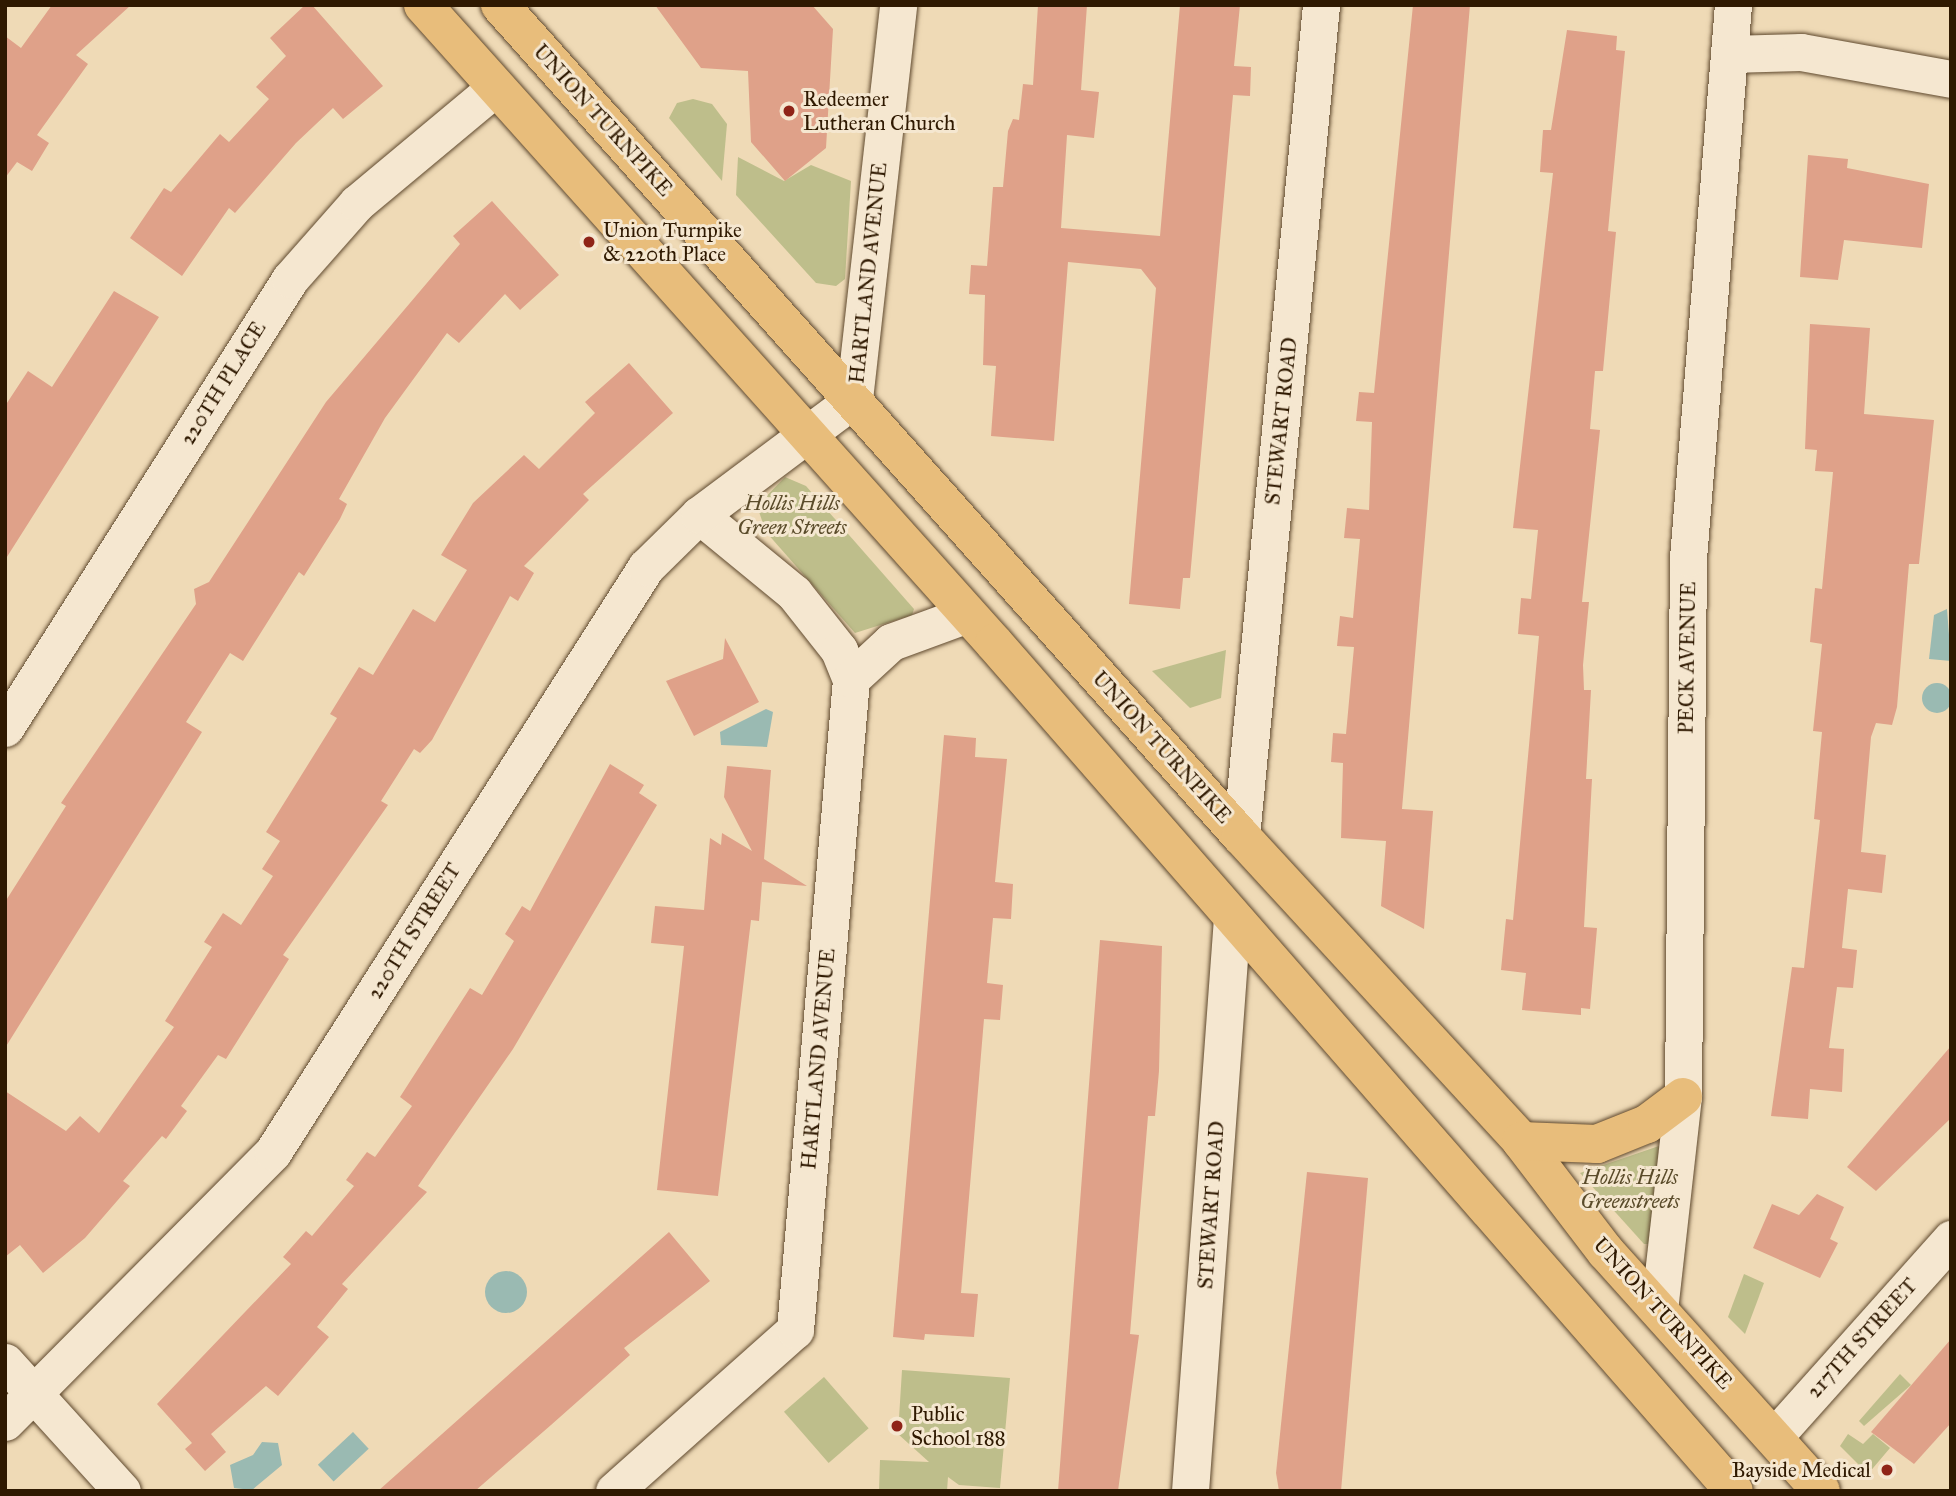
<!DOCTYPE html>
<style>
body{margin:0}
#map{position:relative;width:1956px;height:1496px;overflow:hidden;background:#efdab6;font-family:"IM FELL Great Primer",serif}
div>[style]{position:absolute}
.green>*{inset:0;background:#bebe8b;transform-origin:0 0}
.water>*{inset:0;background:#9abab2;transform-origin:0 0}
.round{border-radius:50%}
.building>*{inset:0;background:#dfa189}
.roads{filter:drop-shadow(0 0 2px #5f492e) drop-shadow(0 0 2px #5f492e)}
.minor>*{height:37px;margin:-18.5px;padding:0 18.5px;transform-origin:18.5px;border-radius:18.5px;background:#f5e7d0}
.primary>*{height:38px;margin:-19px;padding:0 19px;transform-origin:19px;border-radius:19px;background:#e8bd7b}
.dots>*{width:19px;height:19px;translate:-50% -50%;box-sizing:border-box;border:4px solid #f5e7d0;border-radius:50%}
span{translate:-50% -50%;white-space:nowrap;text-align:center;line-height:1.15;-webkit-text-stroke:6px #f5e7d0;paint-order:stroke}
.poi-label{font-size:21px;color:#2f1901}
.left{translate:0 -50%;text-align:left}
.right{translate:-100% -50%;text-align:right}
.street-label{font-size:21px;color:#2f1901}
.park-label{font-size:21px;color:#5a4b2a;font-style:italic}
.frame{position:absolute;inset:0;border:7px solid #2f1901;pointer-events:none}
</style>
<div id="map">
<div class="green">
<div style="clip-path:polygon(693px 99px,712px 104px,727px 124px,722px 181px,669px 118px,677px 103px)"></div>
<div style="clip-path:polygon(738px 157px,784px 181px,811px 165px,851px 181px,845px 279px,836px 286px,816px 283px,736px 195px)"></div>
<div style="clip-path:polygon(785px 477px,806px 486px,914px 609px,912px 615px,855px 633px,766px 532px,757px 506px)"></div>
<div style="clip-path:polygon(1226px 650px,1221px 698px,1190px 708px,1152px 671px)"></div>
<div style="clip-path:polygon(1659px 1146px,1649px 1244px,1644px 1244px,1580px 1173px)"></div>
<div style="clip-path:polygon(1744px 1274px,1764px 1283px,1745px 1334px,1728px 1317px)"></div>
<div style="clip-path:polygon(902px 1370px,1010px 1378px,1000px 1488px,959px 1485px,948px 1477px,947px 1491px,879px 1491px,880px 1460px,929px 1462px,898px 1434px)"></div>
<div style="clip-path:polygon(1900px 1374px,1911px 1385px,1864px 1426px,1859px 1421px)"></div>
<div style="left:824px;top:1377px;width:68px;height:53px;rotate:49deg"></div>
<div style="clip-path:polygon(1848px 1434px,1863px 1444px,1873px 1434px,1890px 1448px,1868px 1474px,1840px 1446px)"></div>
</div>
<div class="water">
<div style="clip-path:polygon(1947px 609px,1951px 661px,1929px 659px,1934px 615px)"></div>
<div class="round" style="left:1922px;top:683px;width:30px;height:30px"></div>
<div style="clip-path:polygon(766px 709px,773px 712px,767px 747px,721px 745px,720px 732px)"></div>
<div class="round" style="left:485px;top:1271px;width:42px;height:42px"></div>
<div style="left:353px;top:1432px;width:23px;height:48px;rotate:47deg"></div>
<div style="clip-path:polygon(262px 1442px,278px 1443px,282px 1465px,252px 1490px,234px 1488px,230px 1465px,253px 1455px)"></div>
</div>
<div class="building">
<div style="clip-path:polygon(52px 5px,131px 5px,76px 55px,88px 64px,37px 135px,49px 143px,32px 171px,17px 162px,5px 178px,5px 36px,21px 48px)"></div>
<div style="clip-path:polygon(305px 5px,312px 5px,383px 86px,343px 119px,333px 108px,296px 143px,235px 213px,229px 208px,182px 276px,130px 238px,164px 188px,171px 192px,220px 134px,229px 142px,269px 99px,256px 87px,286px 56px,270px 38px)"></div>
<div style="clip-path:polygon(655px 5px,812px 5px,833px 29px,826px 148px,785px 181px,751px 142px,748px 71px,701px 68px)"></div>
<div style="clip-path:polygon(1038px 5px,1087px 5px,1081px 90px,1099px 92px,1094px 138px,1067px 135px,1061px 228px,1160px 236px,1180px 5px,1240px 5px,1234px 66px,1251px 67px,1250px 96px,1233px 95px,1190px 578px,1183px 578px,1180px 609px,1129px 604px,1156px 288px,1141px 269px,1068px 262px,1054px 441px,991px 436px,996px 366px,983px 365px,985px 295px,969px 294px,971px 265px,987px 266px,993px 187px,1003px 187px,1008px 131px,1013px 119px,1019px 120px,1023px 84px,1033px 85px)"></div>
<div style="clip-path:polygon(1413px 5px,1470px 5px,1402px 809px,1433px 811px,1424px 929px,1381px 906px,1386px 841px,1341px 838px,1343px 763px,1331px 762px,1333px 733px,1346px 734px,1354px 647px,1337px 646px,1340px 616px,1353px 618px,1360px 539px,1344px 538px,1347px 508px,1369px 510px,1372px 422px,1356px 421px,1359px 392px,1374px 393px)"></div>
<div style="clip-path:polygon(1567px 30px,1617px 36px,1616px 50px,1625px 51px,1608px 231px,1616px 232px,1603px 371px,1595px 371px,1590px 429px,1600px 430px,1582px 602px,1589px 602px,1583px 665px,1584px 690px,1591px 690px,1586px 779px,1592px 779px,1584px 927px,1597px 928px,1590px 1009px,1581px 1008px,1581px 1015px,1522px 1010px,1526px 973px,1501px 970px,1506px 919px,1513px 920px,1539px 636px,1518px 634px,1521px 598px,1531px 599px,1538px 530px,1513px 528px,1553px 173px,1540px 172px,1543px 130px,1551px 130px)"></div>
<div style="clip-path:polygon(1808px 155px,1848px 159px,1847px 168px,1929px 184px,1922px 248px,1844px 240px,1838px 280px,1800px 277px)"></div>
<div style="clip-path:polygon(492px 201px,559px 275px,520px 310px,505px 294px,459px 343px,447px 333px,385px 418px,339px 499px,347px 504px,340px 519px,304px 576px,299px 572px,243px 661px,230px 653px,186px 722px,202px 732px,5px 1048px,5px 902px,66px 806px,61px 803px,196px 604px,194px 589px,209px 582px,326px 402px,460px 244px,453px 236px)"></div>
<div style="clip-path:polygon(114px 291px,159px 317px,5px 560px,5px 406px,28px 371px,52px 387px)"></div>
<div style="clip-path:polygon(1810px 324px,1870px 328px,1864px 414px,1934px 420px,1919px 564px,1909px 564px,1897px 707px,1892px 725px,1876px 723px,1871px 737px,1861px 852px,1886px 855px,1882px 893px,1848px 889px,1842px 948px,1857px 950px,1853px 988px,1837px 987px,1829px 1048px,1844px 1049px,1842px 1092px,1810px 1089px,1808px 1119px,1771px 1116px,1792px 967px,1804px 968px,1820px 820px,1814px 819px,1822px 732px,1813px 731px,1822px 644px,1810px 642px,1815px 588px,1822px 589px,1833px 472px,1815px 471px,1817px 450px,1805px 449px)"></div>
<div style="clip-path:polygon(629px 363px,673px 413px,583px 494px,589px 500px,524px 566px,534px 573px,518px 601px,510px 596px,432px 740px,420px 753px,414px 749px,381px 801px,388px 805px,283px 955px,289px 959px,226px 1059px,218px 1055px,181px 1106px,187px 1111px,166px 1139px,162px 1136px,123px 1181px,130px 1186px,85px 1238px,43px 1273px,20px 1245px,5px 1257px,5px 1091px,66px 1131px,80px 1116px,99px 1133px,174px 1027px,165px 1021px,212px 947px,204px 942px,223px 913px,241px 925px,273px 876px,262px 869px,280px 841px,266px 832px,337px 718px,330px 714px,359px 667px,373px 675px,413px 609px,435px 622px,467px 570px,441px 555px,473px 503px,524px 455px,539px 469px,595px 413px,585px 402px)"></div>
<div style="clip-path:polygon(725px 638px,759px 702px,694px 736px,666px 681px,723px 659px)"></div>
<div style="clip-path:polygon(944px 735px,976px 738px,975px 757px,1007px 759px,995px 882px,1013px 884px,1011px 919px,993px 918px,987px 983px,1003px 985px,1000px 1020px,984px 1019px,961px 1293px,978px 1294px,974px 1337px,925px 1334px,924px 1340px,893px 1337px)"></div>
<div style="clip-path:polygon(610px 764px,644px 785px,639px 793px,657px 805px,513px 1049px,418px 1186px,427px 1192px,342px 1284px,348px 1289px,317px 1327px,329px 1337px,278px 1396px,266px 1386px,211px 1434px,226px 1452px,205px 1471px,185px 1449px,192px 1443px,157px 1404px,291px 1264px,283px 1257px,306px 1231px,312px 1236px,354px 1186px,346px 1180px,367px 1152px,375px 1157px,412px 1106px,400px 1097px,470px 988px,482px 995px,514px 941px,505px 934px,522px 906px,530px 911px)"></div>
<div style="clip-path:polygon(727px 766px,771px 770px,764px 859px,807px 886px,762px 882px,759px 921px,751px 920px,718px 1196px,657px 1190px,684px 946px,651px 943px,655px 906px,704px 910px,710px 838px,721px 845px,722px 833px,752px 851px,724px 797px)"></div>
<div style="clip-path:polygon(1100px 940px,1162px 946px,1159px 1071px,1155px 1116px,1148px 1116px,1130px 1334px,1139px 1335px,1118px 1491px,1058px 1491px)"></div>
<div style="clip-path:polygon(1951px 1046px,1951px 1118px,1876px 1191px,1847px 1167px)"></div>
<div style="clip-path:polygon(1307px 1172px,1368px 1178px,1341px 1491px,1279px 1491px,1276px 1473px)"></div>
<div style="clip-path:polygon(1817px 1194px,1844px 1207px,1830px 1239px,1838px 1243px,1820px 1278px,1753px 1248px,1772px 1204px,1799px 1215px)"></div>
<div style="clip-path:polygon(669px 1232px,710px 1281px,624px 1348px,630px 1355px,551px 1425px,475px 1491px,378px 1491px)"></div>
<div style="clip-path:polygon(1951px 1339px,1951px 1423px,1914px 1464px,1871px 1432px)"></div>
</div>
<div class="roads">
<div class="minor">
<div style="left:1729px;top:54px;width:72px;rotate:-1.6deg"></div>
<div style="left:1801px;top:52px;width:152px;rotate:10.2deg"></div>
<div style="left:699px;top:515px;width:123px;rotate:39.4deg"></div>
<div style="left:794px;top:593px;width:73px;rotate:51.7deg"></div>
<div style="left:839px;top:650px;width:31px;rotate:68deg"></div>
<div style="left:5px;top:728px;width:532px;rotate:-57.59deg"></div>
<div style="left:290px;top:279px;width:101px;rotate:-48.6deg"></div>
<div style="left:357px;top:203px;width:181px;rotate:-39.8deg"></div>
<div style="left:1241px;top:836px;width:835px;rotate:-84.5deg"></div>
<div style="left:1659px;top:1310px;width:214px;rotate:-83.6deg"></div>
<div style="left:1683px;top:1097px;width:539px;rotate:-89.47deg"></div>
<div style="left:1688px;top:558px;width:555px;rotate:-85.35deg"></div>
<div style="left:5px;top:1362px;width:174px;rotate:47.8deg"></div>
<div style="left:5px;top:1422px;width:380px;rotate:-45.2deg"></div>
<div style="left:273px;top:1152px;width:694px;rotate:-57.48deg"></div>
<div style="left:646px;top:567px;width:74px;rotate:-44.5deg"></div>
<div style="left:699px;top:515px;width:194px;rotate:-36.8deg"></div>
<div style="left:854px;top:399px;width:396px;rotate:-83.6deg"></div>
<div style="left:1774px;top:1437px;width:266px;rotate:-48.2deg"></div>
<div style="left:614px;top:1491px;width:242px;rotate:-41.7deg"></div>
<div style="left:795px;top:1330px;width:653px;rotate:-85.08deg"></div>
<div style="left:851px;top:679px;width:54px;rotate:-42.8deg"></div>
<div style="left:891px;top:642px;width:79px;rotate:-20deg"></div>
<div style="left:1190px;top:1491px;width:575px;rotate:-85.81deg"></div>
</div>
<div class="primary">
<div style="left:423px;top:5px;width:856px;rotate:48.17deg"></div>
<div style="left:994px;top:643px;width:1125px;rotate:48.89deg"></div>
<div style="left:500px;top:5px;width:1113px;rotate:48.28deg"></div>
<div style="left:1241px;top:836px;width:414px;rotate:47.4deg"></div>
<div style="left:1521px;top:1141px;width:140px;rotate:52.6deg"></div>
<div style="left:1606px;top:1252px;width:321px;rotate:48deg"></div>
<div style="left:1521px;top:1141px;width:76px;rotate:2.3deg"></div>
<div style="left:1597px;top:1144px;width:54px;rotate:-21.8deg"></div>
<div style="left:1647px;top:1124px;width:45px;rotate:-36.9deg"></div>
</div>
</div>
<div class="dots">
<div style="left:789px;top:111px;background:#8f2418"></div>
<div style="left:589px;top:242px;background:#8f2418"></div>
<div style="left:897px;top:1426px;background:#8f2418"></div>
<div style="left:1887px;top:1470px;background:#8f2418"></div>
</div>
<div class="poi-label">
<span class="left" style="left:803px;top:111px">Redeemer<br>Lutheran Church</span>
<span class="left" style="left:603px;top:242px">Union Turnpike<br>&amp; 220th Place</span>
<span class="left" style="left:911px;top:1426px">Public<br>School 188</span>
<span class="right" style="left:1871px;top:1470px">Bayside Medical</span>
</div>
<div class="street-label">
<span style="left:603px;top:120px;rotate:48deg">UNION TURNPIKE</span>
<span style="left:868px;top:273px;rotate:-84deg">HARTLAND AVENUE</span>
<span style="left:223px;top:383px;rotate:-58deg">220TH PLACE</span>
<span style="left:1281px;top:421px;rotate:-84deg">STEWART ROAD</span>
<span style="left:1687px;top:658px;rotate:-89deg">PECK AVENUE</span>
<span style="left:1162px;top:747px;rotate:48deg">UNION TURNPIKE</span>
<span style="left:414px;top:931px;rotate:-58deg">220TH STREET</span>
<span style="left:818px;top:1059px;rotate:-85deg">HARTLAND AVENUE</span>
<span style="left:1211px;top:1205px;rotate:-86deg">STEWART ROAD</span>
<span style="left:1663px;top:1313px;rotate:48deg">UNION TURNPIKE</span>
<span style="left:1862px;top:1338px;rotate:-48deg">217TH STREET</span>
</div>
<div class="park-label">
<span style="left:792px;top:515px">Hollis Hills<br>Green Streets</span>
<span style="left:1630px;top:1189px">Hollis Hills<br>Greenstreets</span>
</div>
<div class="frame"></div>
</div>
